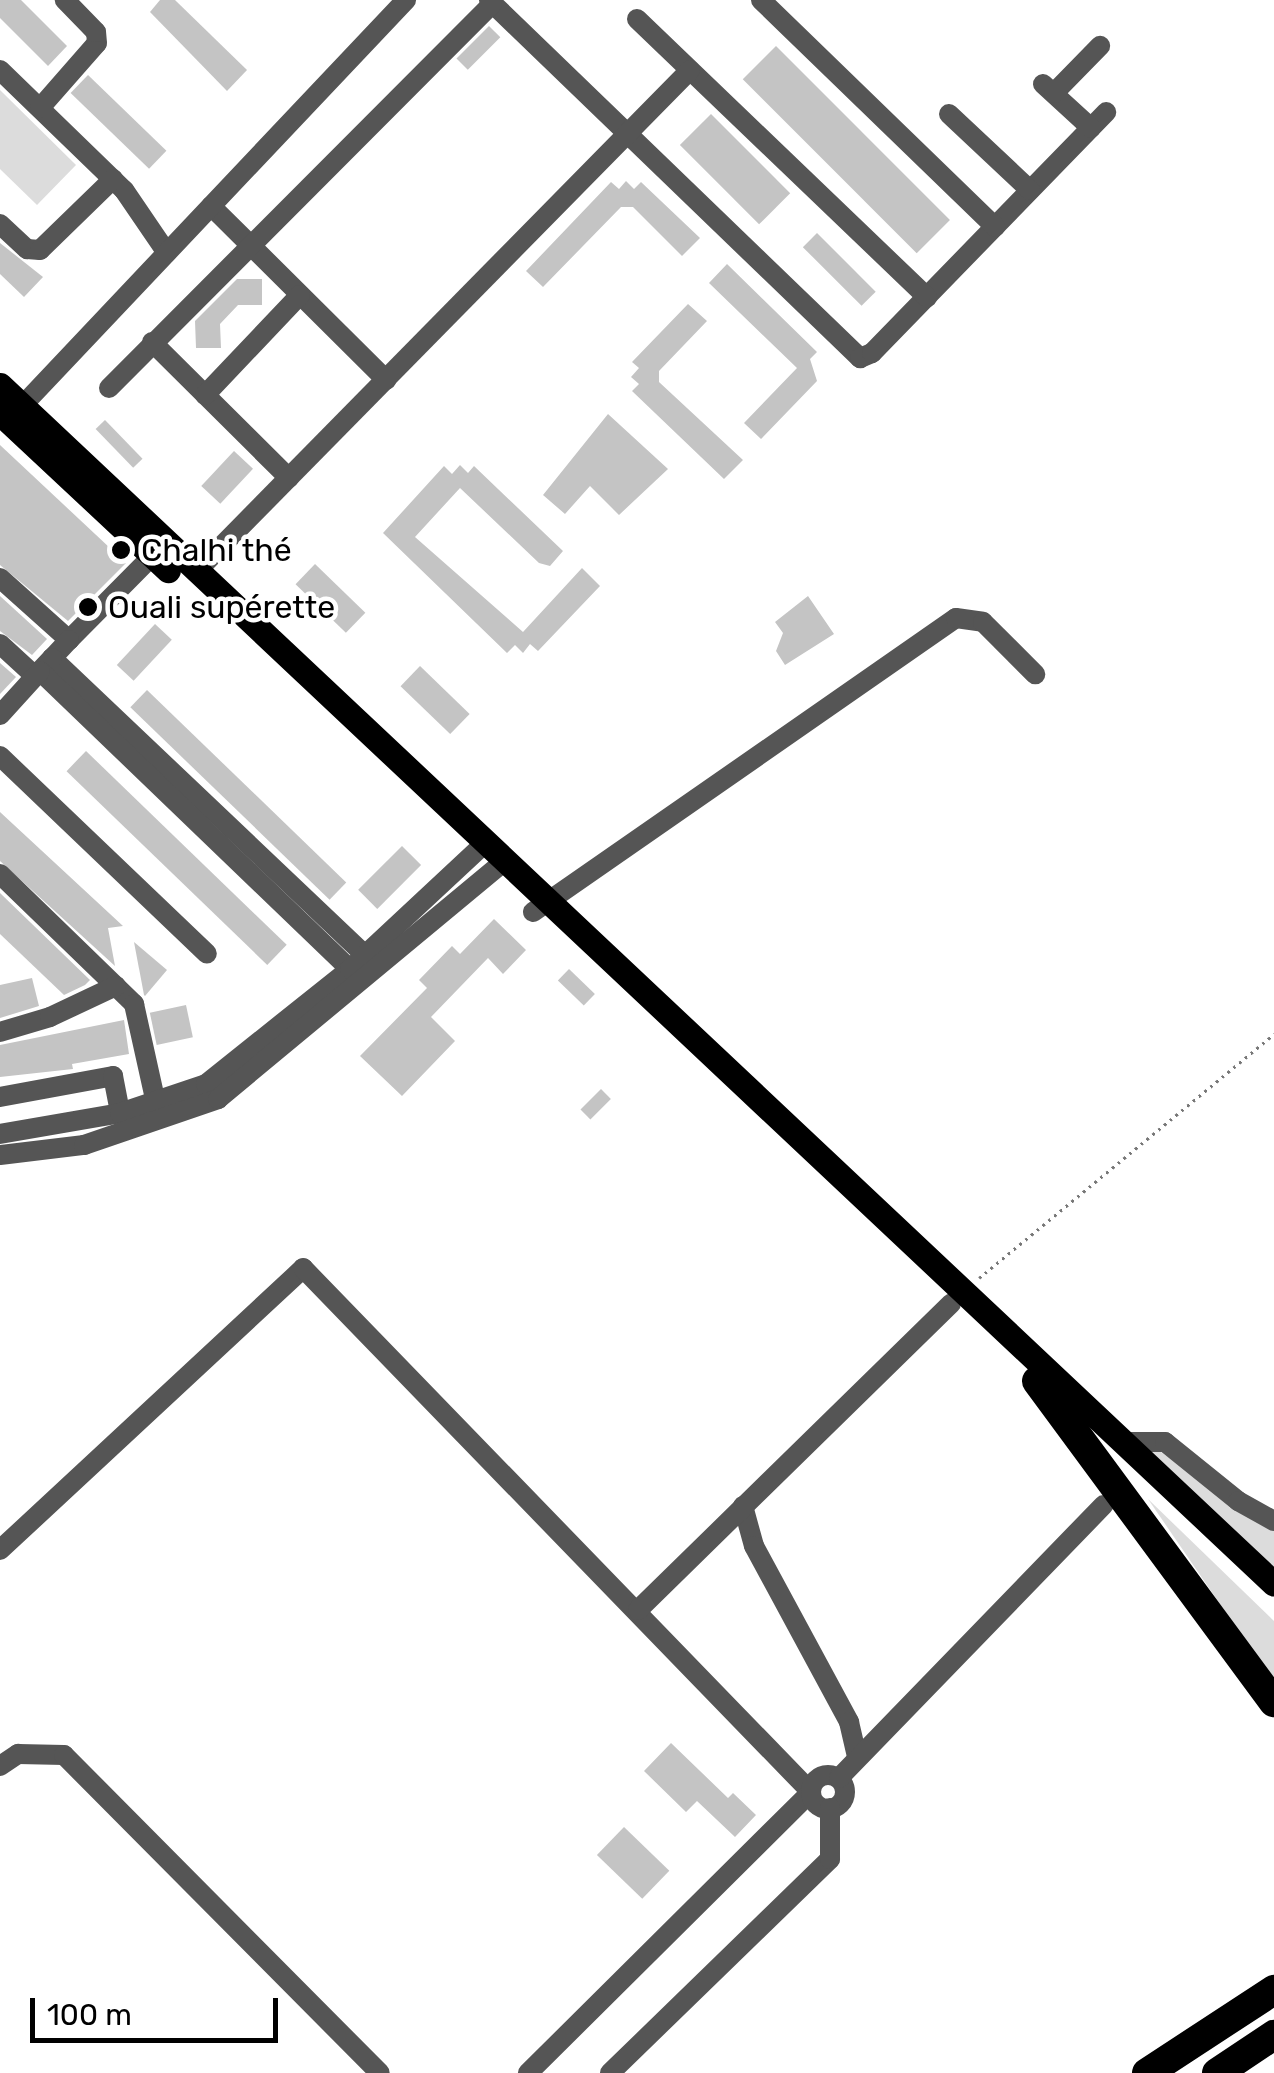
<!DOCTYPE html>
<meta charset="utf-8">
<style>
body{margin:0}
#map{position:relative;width:1274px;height:2073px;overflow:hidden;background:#fff;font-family:Rubik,sans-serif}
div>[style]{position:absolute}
.green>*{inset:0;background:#dcdcdc}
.building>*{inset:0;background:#c4c4c4;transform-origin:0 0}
.path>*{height:2.5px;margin-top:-1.25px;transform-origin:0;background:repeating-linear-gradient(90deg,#777 0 2.5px,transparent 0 7.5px)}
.minor>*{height:20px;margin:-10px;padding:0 10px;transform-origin:10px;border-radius:10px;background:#555}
.minor>.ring{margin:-10px;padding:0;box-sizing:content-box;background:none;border:20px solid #555;border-radius:50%}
.major>*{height:25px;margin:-12.5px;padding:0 12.5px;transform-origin:12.5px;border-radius:12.5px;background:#000}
.highway>*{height:30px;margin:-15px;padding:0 15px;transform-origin:15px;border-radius:15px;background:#000}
.dots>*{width:28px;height:28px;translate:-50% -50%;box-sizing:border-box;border:5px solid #fff;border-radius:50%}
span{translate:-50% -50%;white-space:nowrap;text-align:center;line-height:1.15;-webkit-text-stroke:9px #fff;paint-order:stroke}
.poi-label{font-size:32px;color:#000}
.left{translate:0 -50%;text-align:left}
.scale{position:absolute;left:30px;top:1998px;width:248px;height:45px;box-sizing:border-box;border:5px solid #000;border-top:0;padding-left:12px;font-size:30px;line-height:35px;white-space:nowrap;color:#000;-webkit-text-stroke:8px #fff;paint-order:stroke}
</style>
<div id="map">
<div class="green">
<div style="clip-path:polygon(0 90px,76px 165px,37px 205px,0 169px)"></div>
<div style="clip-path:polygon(1152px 1446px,1274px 1530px,1274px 1568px,1152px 1457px)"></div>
<div style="clip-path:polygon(1148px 1499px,1274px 1621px,1274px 1683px)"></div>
</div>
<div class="building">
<div style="clip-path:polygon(0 0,21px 0,67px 46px,48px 66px,0 18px)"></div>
<div style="clip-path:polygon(160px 0,175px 0,247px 70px,227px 91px,150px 12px)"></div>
<div style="left:489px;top:26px;width:16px;height:46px;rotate:45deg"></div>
<div style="left:776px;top:46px;width:246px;height:47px;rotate:45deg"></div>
<div style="left:88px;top:75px;width:109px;height:25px;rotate:44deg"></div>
<div style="left:711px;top:114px;width:112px;height:44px;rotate:45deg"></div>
<div style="clip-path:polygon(626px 181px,634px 189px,641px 182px,700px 238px,682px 256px,633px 207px,621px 207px,543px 287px,526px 271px,611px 182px,619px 189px)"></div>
<div style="left:817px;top:233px;width:83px;height:20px;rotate:45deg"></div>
<div style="clip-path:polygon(0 243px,43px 277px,24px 297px,0 274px)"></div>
<div style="clip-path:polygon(727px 264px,817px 352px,810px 359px,817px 381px,761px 439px,744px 423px,797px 368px,709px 283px)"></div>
<div style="clip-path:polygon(237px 279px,262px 279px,262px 305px,238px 305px,220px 324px,221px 348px,196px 348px,195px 321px)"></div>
<div style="clip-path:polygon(688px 304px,707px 321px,659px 371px,659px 382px,743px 460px,724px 479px,632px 391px,639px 384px,631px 377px,639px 368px,632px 362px)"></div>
<div style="clip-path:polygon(608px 414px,668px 469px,619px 515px,590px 486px,565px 514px,543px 495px)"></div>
<div style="left:105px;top:420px;width:54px;height:13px;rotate:46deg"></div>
<div style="clip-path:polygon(0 445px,126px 563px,68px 621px,0 565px)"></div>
<div style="left:234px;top:451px;width:26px;height:48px;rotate:43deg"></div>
<div style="clip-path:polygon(460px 465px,468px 473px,474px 466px,563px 551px,550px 566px,539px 563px,460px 488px,415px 537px,523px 632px,582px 568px,600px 586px,538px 651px,530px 644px,523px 653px,515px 645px,507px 653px,383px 533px,444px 466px,452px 474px)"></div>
<div style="left:315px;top:564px;width:70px;height:28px;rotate:44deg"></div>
<div style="clip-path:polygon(0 596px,47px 639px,32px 655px,0 631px)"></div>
<div style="clip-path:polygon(808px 596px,834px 634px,785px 665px,776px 651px,783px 633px,775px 622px)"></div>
<div style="left:155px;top:624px;width:23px;height:56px;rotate:43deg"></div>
<div style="clip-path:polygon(0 663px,16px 677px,0 694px)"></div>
<div style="left:420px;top:666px;width:69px;height:28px;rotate:44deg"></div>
<div style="left:147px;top:690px;width:277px;height:24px;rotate:44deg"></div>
<div style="left:86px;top:751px;width:279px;height:28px;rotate:44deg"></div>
<div style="clip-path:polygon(0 812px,123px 926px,108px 928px,115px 966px,0 861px)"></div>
<div style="left:402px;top:846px;width:27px;height:62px;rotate:45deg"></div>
<div style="clip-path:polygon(0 893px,90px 980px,85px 985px,64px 995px,0 934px)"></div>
<div style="clip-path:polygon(494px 919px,526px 950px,503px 974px,488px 958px,431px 1017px,455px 1041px,402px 1096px,360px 1056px,427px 988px,419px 980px,452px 946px,460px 954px)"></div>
<div style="clip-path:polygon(134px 942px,167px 970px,145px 996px,144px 995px)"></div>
<div style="left:569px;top:969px;width:36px;height:16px;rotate:44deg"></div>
<div style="clip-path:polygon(32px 978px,39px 1006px,0 1018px,0 985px)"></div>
<div style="left:186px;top:1005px;width:33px;height:37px;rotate:78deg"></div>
<div style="clip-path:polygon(124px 1020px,129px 1054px,72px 1064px,73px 1069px,0 1077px,0 1045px)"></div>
<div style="left:601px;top:1089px;width:14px;height:29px;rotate:45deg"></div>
<div style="clip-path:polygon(671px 1743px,728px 1798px,733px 1793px,756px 1815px,735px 1837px,697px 1801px,686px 1812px,644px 1771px)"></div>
<div style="left:624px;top:1827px;width:63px;height:39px;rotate:44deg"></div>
</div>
<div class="path">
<div style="left:979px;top:1278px;width:383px;rotate:-39.6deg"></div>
</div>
<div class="minor">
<div style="left:489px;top:0;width:516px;rotate:43.98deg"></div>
<div style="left:860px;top:358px;width:13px;rotate:-23deg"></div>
<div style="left:872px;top:353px;width:336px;rotate:-45.8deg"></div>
<div style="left:761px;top:0;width:326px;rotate:44.1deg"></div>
<div style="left:637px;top:19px;width:402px;rotate:43.8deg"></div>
<div style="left:0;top:70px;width:173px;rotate:44.1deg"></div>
<div style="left:124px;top:190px;width:76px;rotate:55.7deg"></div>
<div style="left:1043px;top:84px;width:65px;rotate:42.5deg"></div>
<div style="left:1054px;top:93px;width:66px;rotate:-45.6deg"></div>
<div style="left:40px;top:108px;width:86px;rotate:-48.8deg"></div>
<div style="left:97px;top:43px;width:11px;rotate:-95deg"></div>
<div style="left:96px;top:32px;width:45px;rotate:-134.1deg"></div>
<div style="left:949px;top:114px;width:111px;rotate:43.2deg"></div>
<div style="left:211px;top:206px;width:247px;rotate:44.8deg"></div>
<div style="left:0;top:224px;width:37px;rotate:43deg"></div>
<div style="left:27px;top:249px;width:13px;rotate:4deg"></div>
<div style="left:40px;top:250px;width:102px;rotate:-44.2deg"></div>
<div style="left:152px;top:342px;width:193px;rotate:44.8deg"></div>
<div style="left:109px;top:388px;width:542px;rotate:-45.07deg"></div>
<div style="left:205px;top:395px;width:138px;rotate:-46.5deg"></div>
<div style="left:22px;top:406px;width:559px;rotate:-46.6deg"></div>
<div style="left:196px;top:572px;width:704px;rotate:-45.46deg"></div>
<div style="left:0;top:578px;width:93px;rotate:41.9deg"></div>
<div style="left:69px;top:640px;width:120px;rotate:-45.3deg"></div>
<div style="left:69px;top:640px;width:25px;rotate:133deg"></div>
<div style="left:52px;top:658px;width:431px;rotate:43.5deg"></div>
<div style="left:0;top:644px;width:46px;rotate:42.4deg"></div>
<div style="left:52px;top:658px;width:18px;rotate:133deg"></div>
<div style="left:40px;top:671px;width:430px;rotate:43.9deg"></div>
<div style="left:0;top:715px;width:59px;rotate:-47.7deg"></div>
<div style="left:0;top:756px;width:286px;rotate:43.7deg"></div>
<div style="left:0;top:874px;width:187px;rotate:44.1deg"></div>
<div style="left:134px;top:1004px;width:101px;rotate:77.5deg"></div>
<div style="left:533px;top:912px;width:515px;rotate:-34.8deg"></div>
<div style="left:956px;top:618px;width:27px;rotate:8deg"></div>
<div style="left:983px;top:622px;width:74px;rotate:45deg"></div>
<div style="left:0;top:1032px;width:52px;rotate:-16.7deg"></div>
<div style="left:50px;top:1017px;width:73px;rotate:-25.2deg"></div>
<div style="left:0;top:1097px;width:115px;rotate:-10.5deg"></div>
<div style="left:113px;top:1076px;width:38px;rotate:79deg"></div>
<div style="left:0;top:1134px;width:122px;rotate:-9.9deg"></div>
<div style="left:120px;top:1113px;width:91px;rotate:-18.6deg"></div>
<div style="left:206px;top:1084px;width:184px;rotate:-38.6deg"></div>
<div style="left:350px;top:969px;width:185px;rotate:-43deg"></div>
<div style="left:0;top:1155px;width:85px;rotate:-6.8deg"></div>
<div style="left:84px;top:1145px;width:142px;rotate:-18.9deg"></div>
<div style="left:218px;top:1099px;width:371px;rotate:-39.7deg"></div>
<div style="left:1121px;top:1442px;width:44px"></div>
<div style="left:1165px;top:1442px;width:94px;rotate:38.9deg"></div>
<div style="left:1238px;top:1501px;width:41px;rotate:29.1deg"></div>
<div style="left:743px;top:1506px;width:41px;rotate:74.6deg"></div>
<div style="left:754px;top:1546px;width:200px;rotate:61.6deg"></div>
<div style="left:849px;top:1722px;width:36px;rotate:77deg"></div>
<div style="left:0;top:1550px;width:414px;rotate:-42.9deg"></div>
<div style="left:303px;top:1268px;width:730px;rotate:45.89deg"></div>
<div style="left:811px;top:1792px;width:399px;rotate:135.2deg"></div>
<div style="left:638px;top:1610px;width:438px;rotate:-44.4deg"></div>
<div style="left:0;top:1766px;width:22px;rotate:-34deg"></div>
<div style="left:18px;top:1754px;width:46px;rotate:1.2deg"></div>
<div style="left:64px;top:1755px;width:448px;rotate:45.2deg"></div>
<div class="ring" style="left:811px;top:1775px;width:14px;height:14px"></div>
<div style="left:839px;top:1778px;width:380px;rotate:-45.9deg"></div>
<div style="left:610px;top:2073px;width:307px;rotate:-44.2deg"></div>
<div style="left:830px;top:1859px;width:51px;rotate:-90deg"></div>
</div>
<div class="major">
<div style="left:0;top:385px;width:1749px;rotate:43.26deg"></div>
<div style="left:0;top:413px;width:230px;rotate:43.1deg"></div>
</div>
<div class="highway">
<div style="left:1037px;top:1381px;width:399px;rotate:53.6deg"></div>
<div style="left:1147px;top:2073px;width:152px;rotate:-33.2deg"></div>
<div style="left:1217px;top:2073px;width:69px;rotate:-33.7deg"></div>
</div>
<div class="dots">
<div style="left:121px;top:550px;background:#000"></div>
<div style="left:88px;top:607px;background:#000"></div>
</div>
<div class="poi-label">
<span class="left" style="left:141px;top:550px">Chalhi thé</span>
<span class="left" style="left:108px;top:607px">Ouali supérette</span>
</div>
<div class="scale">100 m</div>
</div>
